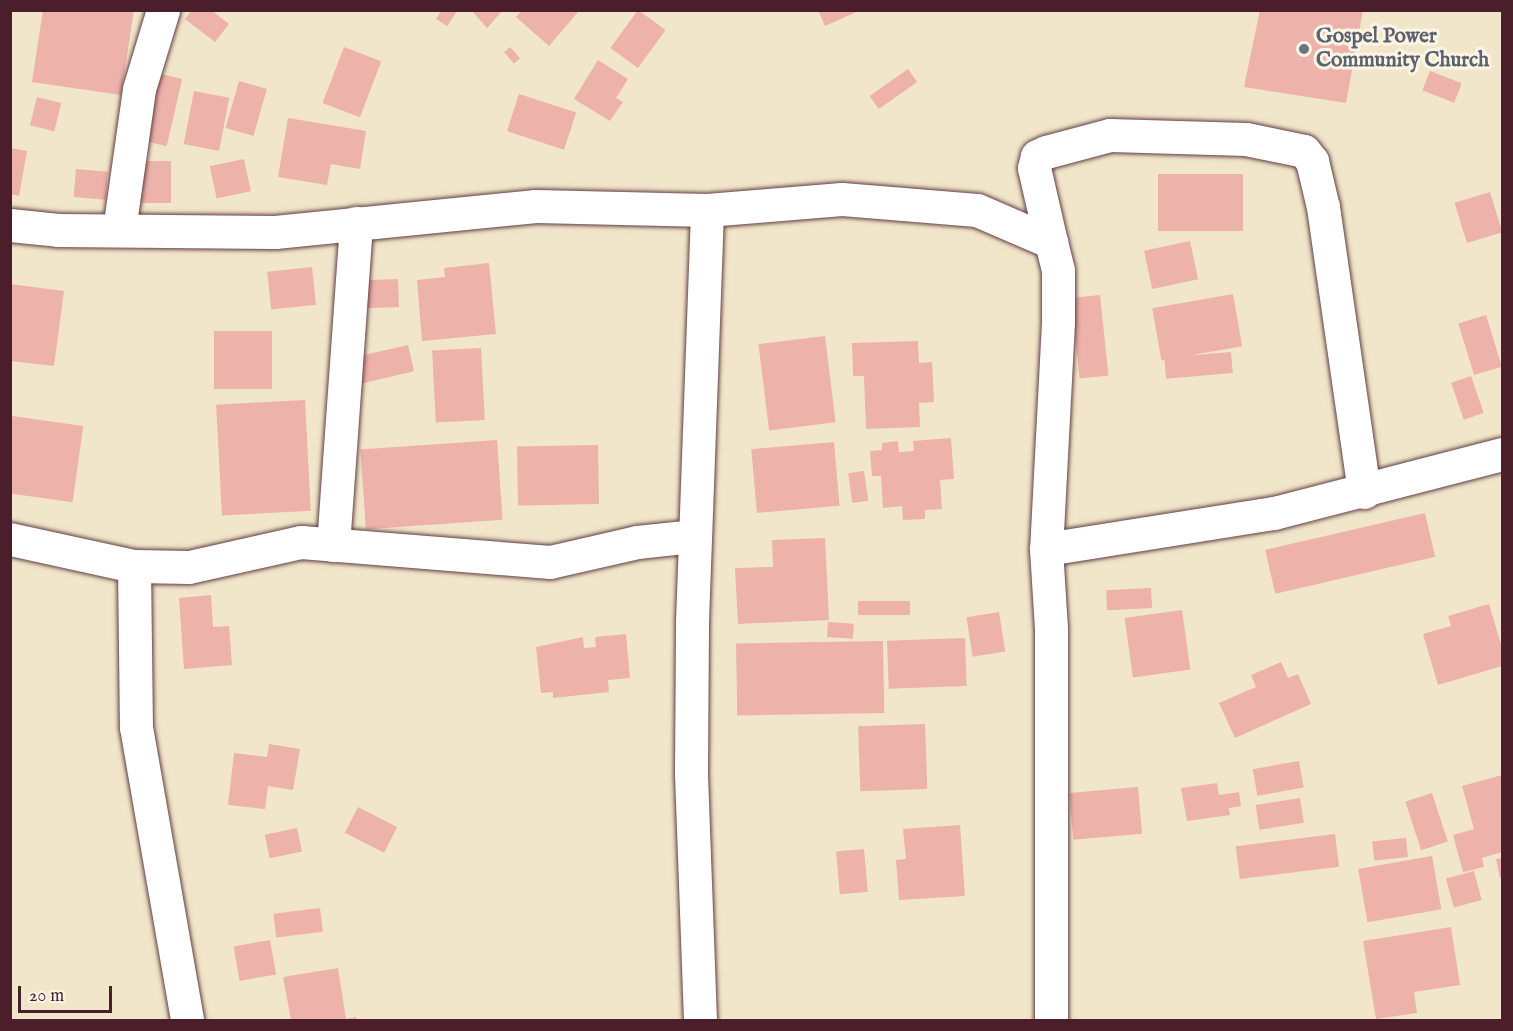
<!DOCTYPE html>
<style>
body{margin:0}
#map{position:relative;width:1513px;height:1031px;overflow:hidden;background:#f1e6c9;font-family:"IM FELL English",serif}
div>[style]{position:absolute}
.building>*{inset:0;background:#edb2a9;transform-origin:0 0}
.roads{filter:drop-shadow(0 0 2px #633d43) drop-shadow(0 0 2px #633d43)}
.minor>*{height:33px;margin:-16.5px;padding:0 16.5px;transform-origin:16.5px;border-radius:16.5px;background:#fff}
.dots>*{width:16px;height:16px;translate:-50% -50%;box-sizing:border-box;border:3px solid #fcf5e5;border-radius:50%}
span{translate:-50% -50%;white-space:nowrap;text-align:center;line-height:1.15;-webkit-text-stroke:6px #fcf5e5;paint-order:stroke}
.worship-label{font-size:21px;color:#5b616d;font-weight:700}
.left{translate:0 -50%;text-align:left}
.frame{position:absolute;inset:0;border:12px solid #4a1f2b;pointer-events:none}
.scale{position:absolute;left:18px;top:986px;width:94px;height:27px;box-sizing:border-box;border:3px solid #4a1f2b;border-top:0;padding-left:8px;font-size:18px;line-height:21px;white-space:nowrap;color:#4a1f2b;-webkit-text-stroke:4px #fcf5e5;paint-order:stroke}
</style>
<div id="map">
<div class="building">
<div style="clip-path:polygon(43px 10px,134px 10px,121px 95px,32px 82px)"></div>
<div style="clip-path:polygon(192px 10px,211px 10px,229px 24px,215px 42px,185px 19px)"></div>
<div style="clip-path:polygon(442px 10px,458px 10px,447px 26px,436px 19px)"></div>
<div style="clip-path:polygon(471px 10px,503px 10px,487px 28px)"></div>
<div style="clip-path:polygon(522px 10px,576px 10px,578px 12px,549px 46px,516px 17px)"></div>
<div style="left:638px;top:10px;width:34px;height:47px;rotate:36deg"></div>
<div style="clip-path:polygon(818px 10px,861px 10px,825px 26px)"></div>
<div style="clip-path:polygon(1260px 10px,1363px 10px,1346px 103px,1244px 87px)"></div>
<div style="left:344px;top:47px;width:40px;height:60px;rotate:21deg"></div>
<div style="left:510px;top:47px;width:15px;height:8px;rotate:48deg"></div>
<div style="clip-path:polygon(598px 60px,628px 79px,616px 98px,623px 102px,610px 121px,574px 99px)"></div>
<div style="left:908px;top:69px;width:16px;height:47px;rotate:55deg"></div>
<div style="left:1430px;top:71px;width:34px;height:21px;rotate:21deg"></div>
<div style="left:152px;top:72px;width:31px;height:69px;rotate:13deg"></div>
<div style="left:239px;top:81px;width:29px;height:49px;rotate:16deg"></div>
<div style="left:194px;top:91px;width:36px;height:54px;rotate:11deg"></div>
<div style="left:519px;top:94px;width:60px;height:39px;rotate:18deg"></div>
<div style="left:37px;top:97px;width:25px;height:29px;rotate:14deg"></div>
<div style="clip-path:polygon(288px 118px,366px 131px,360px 169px,331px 164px,327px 185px,278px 177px)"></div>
<div style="clip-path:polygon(10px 148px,27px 151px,19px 196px,10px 194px)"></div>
<div style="left:244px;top:159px;width:33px;height:35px;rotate:78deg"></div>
<div style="left:171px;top:161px;width:42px;height:37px;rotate:90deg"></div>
<div style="left:76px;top:169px;width:32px;height:28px;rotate:5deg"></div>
<div style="left:1243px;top:174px;width:57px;height:85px;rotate:90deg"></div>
<div style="left:1490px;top:192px;width:42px;height:37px;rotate:73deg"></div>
<div style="left:1190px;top:241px;width:39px;height:47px;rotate:78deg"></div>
<div style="clip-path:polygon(489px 263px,496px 334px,422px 341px,417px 280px,445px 277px,444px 268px)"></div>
<div style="left:312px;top:267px;width:38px;height:45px;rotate:84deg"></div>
<div style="left:398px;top:279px;width:28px;height:41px;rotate:88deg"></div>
<div style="clip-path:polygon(10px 284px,64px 291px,54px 366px,10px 361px)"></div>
<div style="left:1233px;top:294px;width:53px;height:82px;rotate:80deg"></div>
<div style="left:1100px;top:295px;width:81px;height:29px;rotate:84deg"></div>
<div style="left:1486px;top:315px;width:54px;height:29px;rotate:73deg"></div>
<div style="left:272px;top:331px;width:58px;height:58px;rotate:90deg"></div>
<div style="left:825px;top:336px;width:87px;height:67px;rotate:83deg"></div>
<div style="clip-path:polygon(918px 341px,919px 363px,932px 362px,934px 402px,919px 403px,920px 427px,866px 429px,864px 376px,853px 376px,852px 343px)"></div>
<div style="left:408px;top:345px;width:27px;height:55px;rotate:77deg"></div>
<div style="left:481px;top:348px;width:72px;height:49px;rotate:87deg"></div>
<div style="left:1231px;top:352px;width:21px;height:67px;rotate:85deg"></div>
<div style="left:1471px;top:376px;width:39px;height:21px;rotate:71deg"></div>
<div style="left:305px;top:400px;width:111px;height:89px;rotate:87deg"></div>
<div style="left:12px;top:416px;width:72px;height:77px;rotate:8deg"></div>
<div style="clip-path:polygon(951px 438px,954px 479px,940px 480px,942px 509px,925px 510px,925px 519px,903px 520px,902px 506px,883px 508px,881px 476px,872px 476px,870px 451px,882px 450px,882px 443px,898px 441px,899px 452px,914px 451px,913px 441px)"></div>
<div style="left:497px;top:440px;width:80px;height:137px;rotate:86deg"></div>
<div style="left:834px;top:442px;width:64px;height:83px;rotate:85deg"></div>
<div style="left:598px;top:445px;width:59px;height:81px;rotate:89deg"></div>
<div style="left:864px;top:471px;width:30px;height:16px;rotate:82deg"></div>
<div style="left:1425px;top:513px;width:45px;height:164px;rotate:77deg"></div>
<div style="clip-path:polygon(825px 538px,829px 620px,738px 624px,735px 568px,773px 567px,772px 540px)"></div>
<div style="left:1151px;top:588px;width:20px;height:45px;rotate:87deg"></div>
<div style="clip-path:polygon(211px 595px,213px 627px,229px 626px,232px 665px,184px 669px,179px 598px)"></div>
<div style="left:858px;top:601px;width:52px;height:14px"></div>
<div style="clip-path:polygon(1489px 604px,1502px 648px,1502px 666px,1438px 685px,1423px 634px,1451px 626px,1448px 616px)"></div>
<div style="left:1182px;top:610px;width:60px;height:58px;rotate:82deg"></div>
<div style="left:999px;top:612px;width:40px;height:33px;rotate:81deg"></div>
<div style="left:828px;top:622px;width:26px;height:15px;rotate:4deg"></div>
<div style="clip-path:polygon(626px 634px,630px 678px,608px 680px,609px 692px,553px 698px,553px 692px,541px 693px,536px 647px,583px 637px,584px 648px,596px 647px,595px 637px)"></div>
<div style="left:965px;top:638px;width:48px;height:78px;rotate:88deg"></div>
<div style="left:883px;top:641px;width:72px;height:147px;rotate:89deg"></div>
<div style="clip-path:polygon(1281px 662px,1288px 678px,1298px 674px,1311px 704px,1235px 738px,1219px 703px,1256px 687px,1251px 675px)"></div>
<div style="left:925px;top:724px;width:65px;height:67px;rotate:88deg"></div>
<div style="clip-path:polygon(269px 744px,300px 749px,293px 790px,268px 786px,265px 809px,228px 805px,234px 753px,267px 757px)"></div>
<div style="left:1299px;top:761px;width:27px;height:47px;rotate:80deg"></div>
<div style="clip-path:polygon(1502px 775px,1502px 852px,1482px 858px,1484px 867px,1463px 872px,1453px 835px,1474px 829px,1462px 786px)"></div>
<div style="clip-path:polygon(1217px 783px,1219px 795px,1239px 792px,1241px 806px,1229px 808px,1230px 815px,1187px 821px,1181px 788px)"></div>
<div style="left:1138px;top:787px;width:47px;height:69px;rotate:85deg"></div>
<div style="left:1432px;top:793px;width:51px;height:28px;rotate:72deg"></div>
<div style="left:1300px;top:798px;width:25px;height:45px;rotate:81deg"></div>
<div style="left:358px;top:807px;width:44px;height:29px;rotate:27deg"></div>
<div style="clip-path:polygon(960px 825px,965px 896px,899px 900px,896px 860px,906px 859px,903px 829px)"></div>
<div style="left:297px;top:828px;width:24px;height:33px;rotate:78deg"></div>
<div style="left:1335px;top:834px;width:33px;height:100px;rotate:83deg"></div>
<div style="left:1406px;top:838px;width:19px;height:34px;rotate:84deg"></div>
<div style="left:864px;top:849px;width:43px;height:28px;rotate:85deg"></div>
<div style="left:1432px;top:856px;width:54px;height:75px;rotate:80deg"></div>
<div style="clip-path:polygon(1502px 858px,1502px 878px,1500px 878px,1496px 859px)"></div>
<div style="left:1474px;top:871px;width:30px;height:29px;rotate:75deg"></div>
<div style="left:320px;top:908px;width:24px;height:47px;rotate:83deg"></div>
<div style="clip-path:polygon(1451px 927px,1460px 985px,1414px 992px,1417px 1013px,1376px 1019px,1363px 941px)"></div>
<div style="left:270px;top:940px;width:35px;height:37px;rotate:80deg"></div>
<div style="clip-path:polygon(338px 968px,346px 1019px,356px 1017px,357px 1020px,291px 1020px,283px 977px)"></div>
</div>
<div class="roads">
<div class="minor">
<div style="left:10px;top:225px;width:48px;rotate:5.9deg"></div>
<div style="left:58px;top:230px;width:217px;rotate:0.5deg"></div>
<div style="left:275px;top:232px;width:262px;rotate:-5.7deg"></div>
<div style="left:536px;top:206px;width:171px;rotate:1.3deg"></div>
<div style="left:707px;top:210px;width:135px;rotate:-4.7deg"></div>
<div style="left:842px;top:199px;width:135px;rotate:4.7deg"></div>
<div style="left:977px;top:210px;width:81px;rotate:23.4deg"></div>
<div style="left:1051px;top:242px;width:29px;rotate:76deg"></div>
<div style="left:1058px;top:270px;width:52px;rotate:90deg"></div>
<div style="left:1058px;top:322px;width:227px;rotate:93deg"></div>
<div style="left:1046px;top:549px;width:79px;rotate:86.4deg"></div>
<div style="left:1051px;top:628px;width:392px;rotate:90deg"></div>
<div style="left:119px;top:230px;width:142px;rotate:-81.9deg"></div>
<div style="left:139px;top:89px;width:83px;rotate:-73.1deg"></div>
<div style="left:1051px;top:242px;width:76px;rotate:-102.9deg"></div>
<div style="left:1034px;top:168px;width:12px;rotate:-76deg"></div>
<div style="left:1037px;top:156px;width:10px;rotate:-24deg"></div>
<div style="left:1046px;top:152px;width:66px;rotate:-14.9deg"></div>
<div style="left:1110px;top:135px;width:136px;rotate:1.7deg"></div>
<div style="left:1246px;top:139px;width:59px;rotate:11.7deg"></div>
<div style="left:1304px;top:151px;width:13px;rotate:51deg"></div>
<div style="left:1312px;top:161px;width:47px;rotate:76.6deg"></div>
<div style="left:1323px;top:207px;width:288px;rotate:81.8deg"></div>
<div style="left:10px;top:539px;width:127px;rotate:12.3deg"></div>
<div style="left:134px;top:566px;width:55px;rotate:1deg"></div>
<div style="left:189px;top:567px;width:115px;rotate:-12.6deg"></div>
<div style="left:301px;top:542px;width:250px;rotate:4.6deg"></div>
<div style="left:550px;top:562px;width:89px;rotate:-12.9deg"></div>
<div style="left:637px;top:542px;width:56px;rotate:-6.1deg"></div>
<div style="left:333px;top:545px;width:323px;rotate:-85.9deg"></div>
<div style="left:1046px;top:549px;width:231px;rotate:-9deg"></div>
<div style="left:1274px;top:513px;width:236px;rotate:-14.5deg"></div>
<div style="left:134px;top:566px;width:161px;rotate:89.3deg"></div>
<div style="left:136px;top:727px;width:297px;rotate:80.1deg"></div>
<div style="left:700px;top:1020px;width:249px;rotate:-92.1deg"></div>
<div style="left:691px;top:771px;width:150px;rotate:-89.6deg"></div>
<div style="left:692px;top:621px;width:411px;rotate:-87.9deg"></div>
</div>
</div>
<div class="dots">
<div style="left:1304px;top:49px;background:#6b7280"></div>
</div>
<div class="worship-label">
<span class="left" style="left:1316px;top:49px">Gospel Power<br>Community Church</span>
</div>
<div class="frame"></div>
<div class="scale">20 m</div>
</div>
